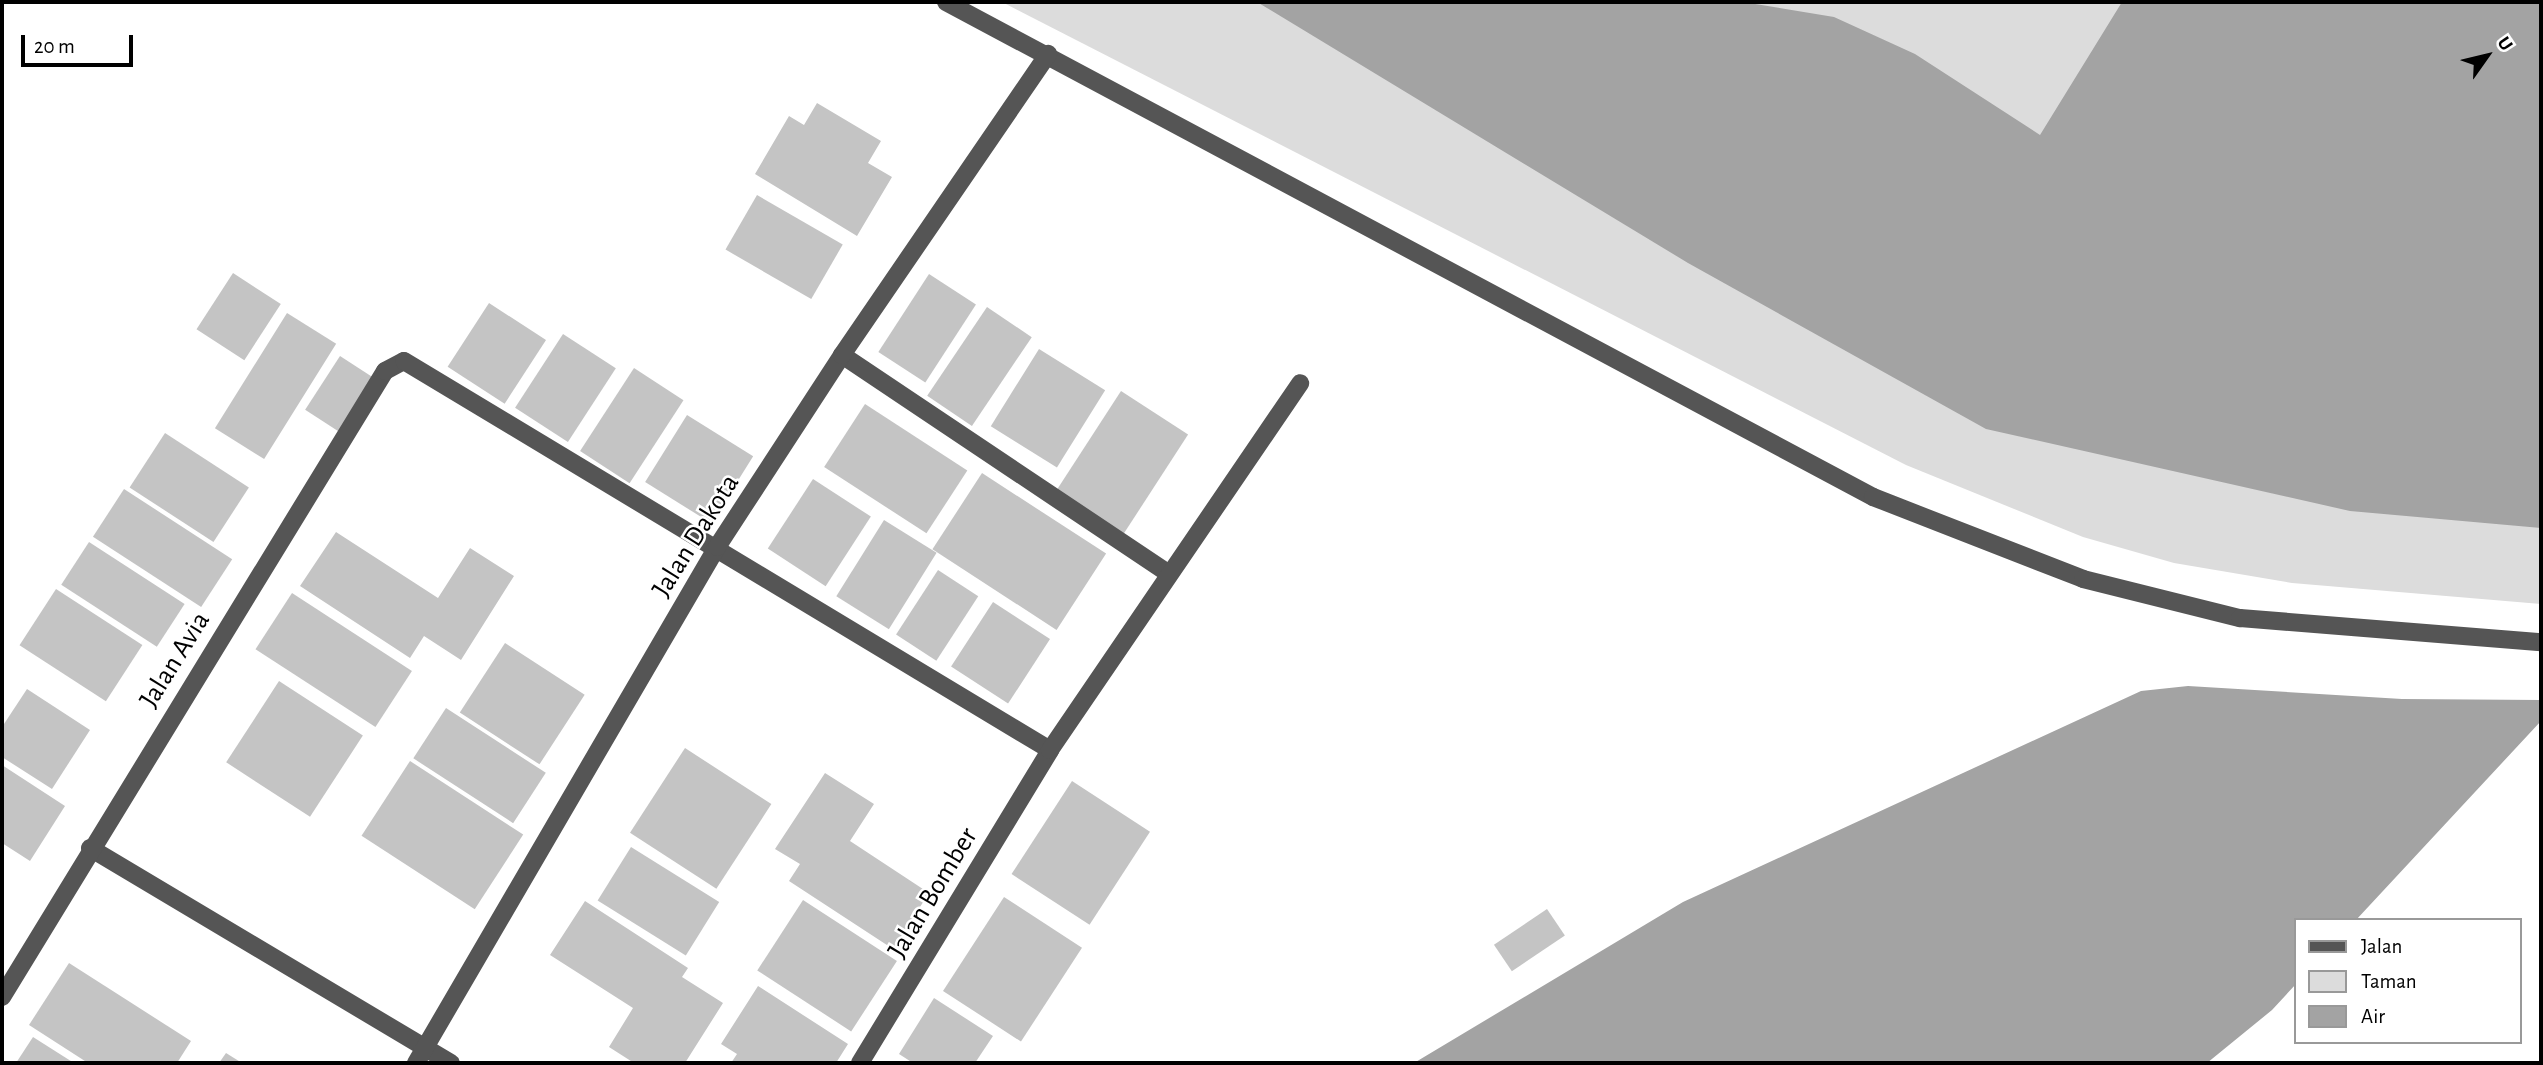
<!DOCTYPE html>
<style>
body{margin:0}
#map{position:relative;width:2543px;height:1065px;overflow:hidden;background:#fff;font-family:"Alegreya Sans",sans-serif}
div>[style]{position:absolute}
.green>*{inset:0;background:#dcdcdc}
.water>*{inset:0;background:#a3a3a3}
.building>*{inset:0;background:#c4c4c4;transform-origin:0 0}
.minor>*{height:18px;margin:-9px;padding:0 9px;transform-origin:9px;border-radius:9px;background:#555}
span{translate:-50% -50%;white-space:nowrap;text-align:center;line-height:1.15;-webkit-text-stroke:5px #fff;paint-order:stroke}
.street-label{font-size:28px;color:#000}
.frame{position:absolute;inset:0;border:4px solid #000;pointer-events:none}
.legend{position:absolute;left:2294px;top:918px;width:228px;height:126px;box-sizing:border-box;background:#fff;border:2px solid #999;margin:0;padding:9px 12px;list-style:none;font-size:21px;color:#000}
.legend li{display:flex;align-items:center;gap:14px;height:35px}
.legend b{width:35px;border:2px solid #999}
.north{position:absolute;left:2452px;top:21px;width:70px;height:70px;-webkit-text-stroke:5px #fff;paint-order:stroke;rotate:56deg;font-size:19px;font-weight:700;line-height:28px;text-align:center;color:#000}
.north::after{content:'';display:block;margin:auto;width:24px;height:32px;background:#000;clip-path:polygon(50% 0,100% 100%,50% 72%,0 100%)}
.scale{position:absolute;left:21px;top:35px;width:112px;height:32px;box-sizing:border-box;border:4px solid #000;border-top:0;padding-left:9px;font-size:21px;line-height:24px;white-space:nowrap;color:#000;-webkit-text-stroke:5px #fff;paint-order:stroke}
</style>
<div id="map">
<div class="green">
<div style="clip-path:polygon(1002px 2px,2541px 2px,2541px 604px,2292px 583px,2174px 563px,2083px 537px,1906px 465px)"></div>
</div>
<div class="water">
<div style="clip-path:polygon(1257px 2px,1743px 2px,1834px 17px,1915px 54px,2040px 135px,2122px 2px,2541px 2px,2541px 528px,2350px 511px,1986px 429px,1688px 263px)"></div>
<div style="clip-path:polygon(2188px 686px,2402px 699px,2541px 700px,2541px 721px,2356px 920px,2296px 920px,2296px 984px,2272px 1010px,2207px 1063px,1414px 1063px,1683px 902px,2141px 691px)"></div>
</div>
<div class="building">
<div style="clip-path:polygon(817px 103px,881px 141px,868px 163px,892px 177px,857px 236px,755px 174px,789px 116px,804px 125px)"></div>
<div style="left:757px;top:195px;width:99px;height:63px;rotate:30deg"></div>
<div style="left:233px;top:273px;width:57px;height:67px;rotate:33deg"></div>
<div style="left:929px;top:274px;width:56px;height:93px;rotate:33deg"></div>
<div style="left:489px;top:303px;width:68px;height:76px;rotate:33deg"></div>
<div style="left:987px;top:307px;width:54px;height:107px;rotate:34deg"></div>
<div style="left:287px;top:313px;width:58px;height:136px;rotate:32deg"></div>
<div style="left:563px;top:334px;width:63px;height:88px;rotate:33deg"></div>
<div style="left:1039px;top:349px;width:78px;height:91px;rotate:32deg"></div>
<div style="left:340px;top:356px;width:40px;height:64px;rotate:33deg"></div>
<div style="left:634px;top:368px;width:59px;height:99px;rotate:33deg"></div>
<div style="left:1121px;top:391px;width:80px;height:118px;rotate:33deg"></div>
<div style="left:865px;top:404px;width:122px;height:75px;rotate:33deg"></div>
<div style="left:687px;top:415px;width:78px;height:79px;rotate:32deg"></div>
<div style="left:165px;top:433px;width:100px;height:65px;rotate:33deg"></div>
<div style="left:982px;top:473px;width:148px;height:91px;rotate:33deg"></div>
<div style="left:813px;top:479px;width:69px;height:83px;rotate:33deg"></div>
<div style="left:124px;top:489px;width:129px;height:57px;rotate:33deg"></div>
<div style="left:884px;top:520px;width:62px;height:90px;rotate:32deg"></div>
<div style="clip-path:polygon(336px 532px,438px 598px,470px 548px,514px 576px,461px 660px,424px 636px,410px 658px,300px 586px)"></div>
<div style="left:89px;top:542px;width:114px;height:51px;rotate:33deg"></div>
<div style="left:938px;top:570px;width:48px;height:77px;rotate:33deg"></div>
<div style="left:56px;top:589px;width:103px;height:67px;rotate:33deg"></div>
<div style="left:292px;top:593px;width:143px;height:67px;rotate:33deg"></div>
<div style="left:993px;top:602px;width:68px;height:77px;rotate:33deg"></div>
<div style="left:505px;top:643px;width:95px;height:83px;rotate:33deg"></div>
<div style="left:279px;top:681px;width:100px;height:97px;rotate:33deg"></div>
<div style="clip-path:polygon(27px 689px,90px 730px,52px 789px,2px 757px,2px 727px)"></div>
<div style="left:446px;top:708px;width:119px;height:60px;rotate:33deg"></div>
<div style="left:685px;top:748px;width:103px;height:101px;rotate:33deg"></div>
<div style="left:410px;top:761px;width:135px;height:89px;rotate:33deg"></div>
<div style="clip-path:polygon(2px 765px,65px 806px,30px 861px,2px 843px)"></div>
<div style="clip-path:polygon(825px 773px,874px 804px,850px 841px,929px 893px,893px 949px,789px 881px,800px 864px,775px 849px)"></div>
<div style="left:1072px;top:781px;width:93px;height:111px;rotate:33deg"></div>
<div style="left:631px;top:847px;width:104px;height:63px;rotate:32deg"></div>
<div style="left:1004px;top:897px;width:93px;height:112px;rotate:33deg"></div>
<div style="left:803px;top:900px;width:112px;height:84px;rotate:33deg"></div>
<div style="clip-path:polygon(585px 901px,688px 968px,682px 977px,723px 1003px,685px 1063px,634px 1063px,609px 1047px,633px 1008px,550px 955px)"></div>
<div style="left:1547px;top:909px;width:32px;height:64px;rotate:56deg"></div>
<div style="clip-path:polygon(69px 963px,191px 1041px,177px 1063px,88px 1063px,29px 1025px)"></div>
<div style="clip-path:polygon(758px 986px,848px 1044px,836px 1063px,731px 1063px,737px 1054px,721px 1044px)"></div>
<div style="clip-path:polygon(934px 998px,993px 1036px,975px 1063px,913px 1063px,899px 1054px)"></div>
<div style="clip-path:polygon(33px 1037px,74px 1063px,16px 1063px)"></div>
<div style="clip-path:polygon(226px 1053px,242px 1063px,219px 1063px)"></div>
</div>
<div class="minor">
<div style="left:946px;top:2px;width:1051px;rotate:28.1deg"></div>
<div style="left:1873px;top:497px;width:225px;rotate:21.3deg"></div>
<div style="left:2083px;top:579px;width:162px;rotate:14deg"></div>
<div style="left:2240px;top:618px;width:302px;rotate:4.6deg"></div>
<div style="left:842px;top:355px;width:392px;rotate:33.8deg"></div>
<div style="left:90px;top:848px;width:420px;rotate:30.8deg"></div>
<div style="left:2px;top:997px;width:734px;rotate:-58.54deg"></div>
<div style="left:385px;top:371px;width:21px;rotate:-28deg"></div>
<div style="left:404px;top:361px;width:754px;rotate:31.05deg"></div>
<div style="left:416px;top:1063px;width:597px;rotate:-59.74deg"></div>
<div style="left:717px;top:547px;width:229px;rotate:-56.9deg"></div>
<div style="left:842px;top:355px;width:365px;rotate:-55.6deg"></div>
<div style="left:860px;top:1063px;width:366px;rotate:-58.7deg"></div>
<div style="left:1050px;top:750px;width:444px;rotate:-55.7deg"></div>
</div>
<div class="street-label">
<span style="left:696px;top:536px;rotate:-58deg">Jalan Dakota</span>
<span style="left:175px;top:660px;rotate:-58deg">Jalan Avia</span>
<span style="left:933px;top:893px;rotate:-59deg">Jalan Bomber</span>
</div>
<div class="frame"></div>
<ul class="legend">
<li><b style="height:9px;background:#555"></b>Jalan</li>
<li><b style="height:19px;background:#dcdcdc"></b>Taman</li>
<li><b style="height:19px;background:#a3a3a3"></b>Air</li>
</ul>
<div class="north">U</div>
<div class="scale">20 m</div>
</div>
